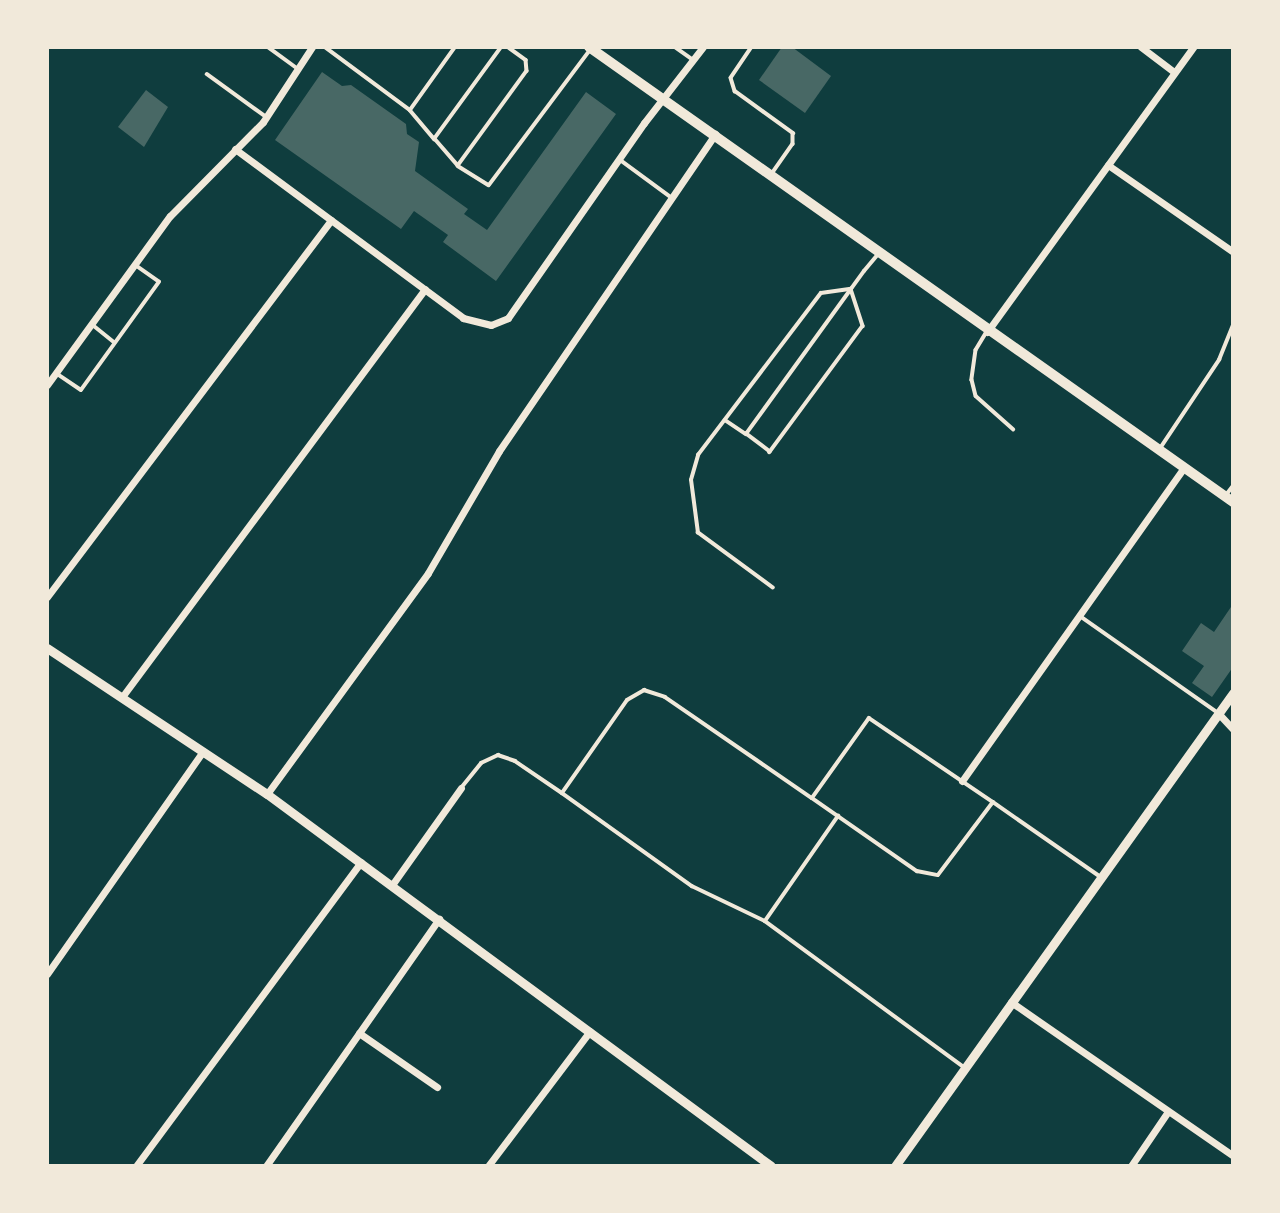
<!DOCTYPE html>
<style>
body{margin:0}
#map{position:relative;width:1280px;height:1213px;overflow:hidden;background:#0f3d3e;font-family:"Titillium Web",sans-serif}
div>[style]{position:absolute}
.building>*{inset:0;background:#486865}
.service>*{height:3.5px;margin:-1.75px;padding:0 1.75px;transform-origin:1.75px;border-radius:1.75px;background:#f1e9da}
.minor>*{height:7px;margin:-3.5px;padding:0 3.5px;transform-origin:3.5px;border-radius:3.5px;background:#f1e9da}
.tertiary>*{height:9px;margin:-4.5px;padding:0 4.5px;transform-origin:4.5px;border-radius:4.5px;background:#f1e9da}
.primary>*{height:10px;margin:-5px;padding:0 5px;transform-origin:5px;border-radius:5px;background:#f1e9da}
span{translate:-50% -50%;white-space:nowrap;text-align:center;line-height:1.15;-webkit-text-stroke:5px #f1e9da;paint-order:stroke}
.frame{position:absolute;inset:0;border:49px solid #f1e9da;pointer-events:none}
</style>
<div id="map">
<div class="building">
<div style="clip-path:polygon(782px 47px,792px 47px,831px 76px,805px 113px,759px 80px)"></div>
<div style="clip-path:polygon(322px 72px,342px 86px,351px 85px,406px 124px,407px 134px,419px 142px,415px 171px,468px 209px,464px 214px,487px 230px,586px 92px,616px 114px,496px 281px,443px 242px,448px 235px,414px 211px,401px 229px,275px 140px)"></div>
<div style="clip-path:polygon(146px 90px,168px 107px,144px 147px,118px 127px)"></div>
<div style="clip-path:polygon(1233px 604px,1233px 667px,1212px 697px,1192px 683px,1204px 666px,1182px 651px,1201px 623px,1214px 632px)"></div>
</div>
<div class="service">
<div style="left:268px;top:47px;width:37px;rotate:36deg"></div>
<div style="left:325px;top:47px;width:106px;rotate:36.5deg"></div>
<div style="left:410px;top:110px;width:77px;rotate:-54.5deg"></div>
<div style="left:508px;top:47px;width:22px;rotate:36deg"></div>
<div style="left:526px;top:60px;width:11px;rotate:85deg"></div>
<div style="left:527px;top:71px;width:117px;rotate:126deg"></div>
<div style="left:458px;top:166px;width:36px;rotate:32deg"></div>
<div style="left:489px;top:185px;width:169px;rotate:-53.2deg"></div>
<div style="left:675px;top:47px;width:21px;rotate:35deg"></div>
<div style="left:752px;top:47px;width:37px;rotate:124deg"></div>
<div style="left:731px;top:78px;width:14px;rotate:73deg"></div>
<div style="left:735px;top:91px;width:72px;rotate:35.9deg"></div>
<div style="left:793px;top:133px;width:11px;rotate:90deg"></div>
<div style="left:793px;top:144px;width:37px;rotate:125deg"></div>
<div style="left:207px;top:74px;width:72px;rotate:35.9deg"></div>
<div style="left:410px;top:110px;width:38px;rotate:50deg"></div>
<div style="left:619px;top:159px;width:64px;rotate:36.2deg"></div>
<div style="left:457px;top:165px;width:35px;rotate:-131deg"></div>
<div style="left:434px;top:139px;width:114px;rotate:-53.9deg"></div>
<div style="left:851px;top:289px;width:39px;rotate:72deg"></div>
<div style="left:863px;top:326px;width:157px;rotate:126.4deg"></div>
<div style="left:770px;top:452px;width:30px;rotate:-143deg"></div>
<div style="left:746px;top:434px;width:179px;rotate:-54.1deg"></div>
<div style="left:851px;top:289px;width:22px;rotate:-54deg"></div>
<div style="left:864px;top:271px;width:23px;rotate:-50deg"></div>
<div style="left:93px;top:325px;width:27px;rotate:39deg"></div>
<div style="left:987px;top:332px;width:21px;rotate:121deg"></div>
<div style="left:976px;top:350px;width:30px;rotate:98deg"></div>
<div style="left:972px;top:380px;width:16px;rotate:76deg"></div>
<div style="left:976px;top:396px;width:50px;rotate:41.7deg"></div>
<div style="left:56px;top:373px;width:30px;rotate:34deg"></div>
<div style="left:81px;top:390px;width:133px;rotate:-54.2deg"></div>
<div style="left:159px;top:282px;width:29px;rotate:-145deg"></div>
<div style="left:725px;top:420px;width:25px;rotate:34deg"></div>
<div style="left:1161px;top:447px;width:105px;rotate:-56.3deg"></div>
<div style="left:1219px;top:360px;width:37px;rotate:-68deg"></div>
<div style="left:1226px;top:495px;width:11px;rotate:-52deg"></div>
<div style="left:773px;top:588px;width:93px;rotate:-143.7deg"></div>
<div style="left:698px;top:533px;width:53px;rotate:-97.5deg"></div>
<div style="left:691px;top:480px;width:26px;rotate:-74deg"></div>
<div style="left:698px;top:455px;width:203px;rotate:-52.8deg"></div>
<div style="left:821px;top:293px;width:30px;rotate:-8deg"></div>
<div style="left:1080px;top:616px;width:167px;rotate:35deg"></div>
<div style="left:461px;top:788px;width:32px;rotate:-51deg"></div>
<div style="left:481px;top:763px;width:19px;rotate:-25deg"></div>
<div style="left:498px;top:755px;width:18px;rotate:19deg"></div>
<div style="left:515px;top:761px;width:57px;rotate:34.2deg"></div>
<div style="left:562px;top:793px;width:113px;rotate:-55deg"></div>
<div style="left:627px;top:700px;width:20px;rotate:-30deg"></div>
<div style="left:644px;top:690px;width:22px;rotate:18deg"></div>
<div style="left:665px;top:697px;width:178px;rotate:34.5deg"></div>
<div style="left:812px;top:798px;width:98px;rotate:-54.5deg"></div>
<div style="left:869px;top:718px;width:150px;rotate:34.1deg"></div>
<div style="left:562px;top:793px;width:160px;rotate:35.6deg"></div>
<div style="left:692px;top:886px;width:81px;rotate:25.6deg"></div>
<div style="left:765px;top:921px;width:247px;rotate:36.3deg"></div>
<div style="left:812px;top:798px;width:128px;rotate:34.8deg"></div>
<div style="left:917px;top:871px;width:21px;rotate:11deg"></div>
<div style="left:938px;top:875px;width:91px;rotate:-53deg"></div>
<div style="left:993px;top:802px;width:131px;rotate:34.8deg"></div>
<div style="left:765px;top:921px;width:128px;rotate:-55.2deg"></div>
</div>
<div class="minor">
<div style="left:1141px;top:47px;width:41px;rotate:37.1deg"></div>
<div style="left:235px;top:149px;width:284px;rotate:36.5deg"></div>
<div style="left:463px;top:318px;width:29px;rotate:14deg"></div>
<div style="left:491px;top:325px;width:18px;rotate:-22deg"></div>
<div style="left:508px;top:318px;width:238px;rotate:-55.1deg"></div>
<div style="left:644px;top:123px;width:96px;rotate:-52.2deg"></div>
<div style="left:1108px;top:165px;width:152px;rotate:34.8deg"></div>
<div style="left:987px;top:332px;width:352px;rotate:-54.1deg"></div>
<div style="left:47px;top:385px;width:209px;rotate:-54deg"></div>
<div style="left:170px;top:216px;width:132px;rotate:-45.3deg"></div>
<div style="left:263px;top:122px;width:90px;rotate:-56.8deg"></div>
<div style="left:47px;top:597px;width:472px;rotate:-53deg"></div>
<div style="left:122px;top:697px;width:508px;rotate:-53.4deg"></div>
<div style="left:1218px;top:713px;width:22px;rotate:47deg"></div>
<div style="left:962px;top:781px;width:382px;rotate:-54.7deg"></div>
<div style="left:267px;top:794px;width:273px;rotate:-53.9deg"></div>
<div style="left:428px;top:573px;width:141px;rotate:-59.8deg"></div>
<div style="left:499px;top:451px;width:384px;rotate:-55.7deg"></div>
<div style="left:392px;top:885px;width:119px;rotate:-54.6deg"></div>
<div style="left:47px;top:974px;width:272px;rotate:-55deg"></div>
<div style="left:1011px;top:1002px;width:270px;rotate:34.7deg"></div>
<div style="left:359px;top:1033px;width:95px;rotate:34.7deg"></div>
<div style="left:136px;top:1166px;width:378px;rotate:-53.5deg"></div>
<div style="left:266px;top:1166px;width:302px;rotate:-55deg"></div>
<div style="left:488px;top:1166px;width:169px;rotate:-52.9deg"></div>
<div style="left:1131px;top:1166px;width:64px;rotate:-55.8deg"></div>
</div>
<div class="tertiary">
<div style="left:47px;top:648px;width:264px;rotate:33.6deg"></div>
<div style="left:267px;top:794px;width:626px;rotate:36.43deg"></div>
<div style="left:895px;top:1166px;width:581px;rotate:-54.45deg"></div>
</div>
<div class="primary">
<div style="left:589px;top:47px;width:789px;rotate:35.24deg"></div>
</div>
<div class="frame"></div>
</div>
